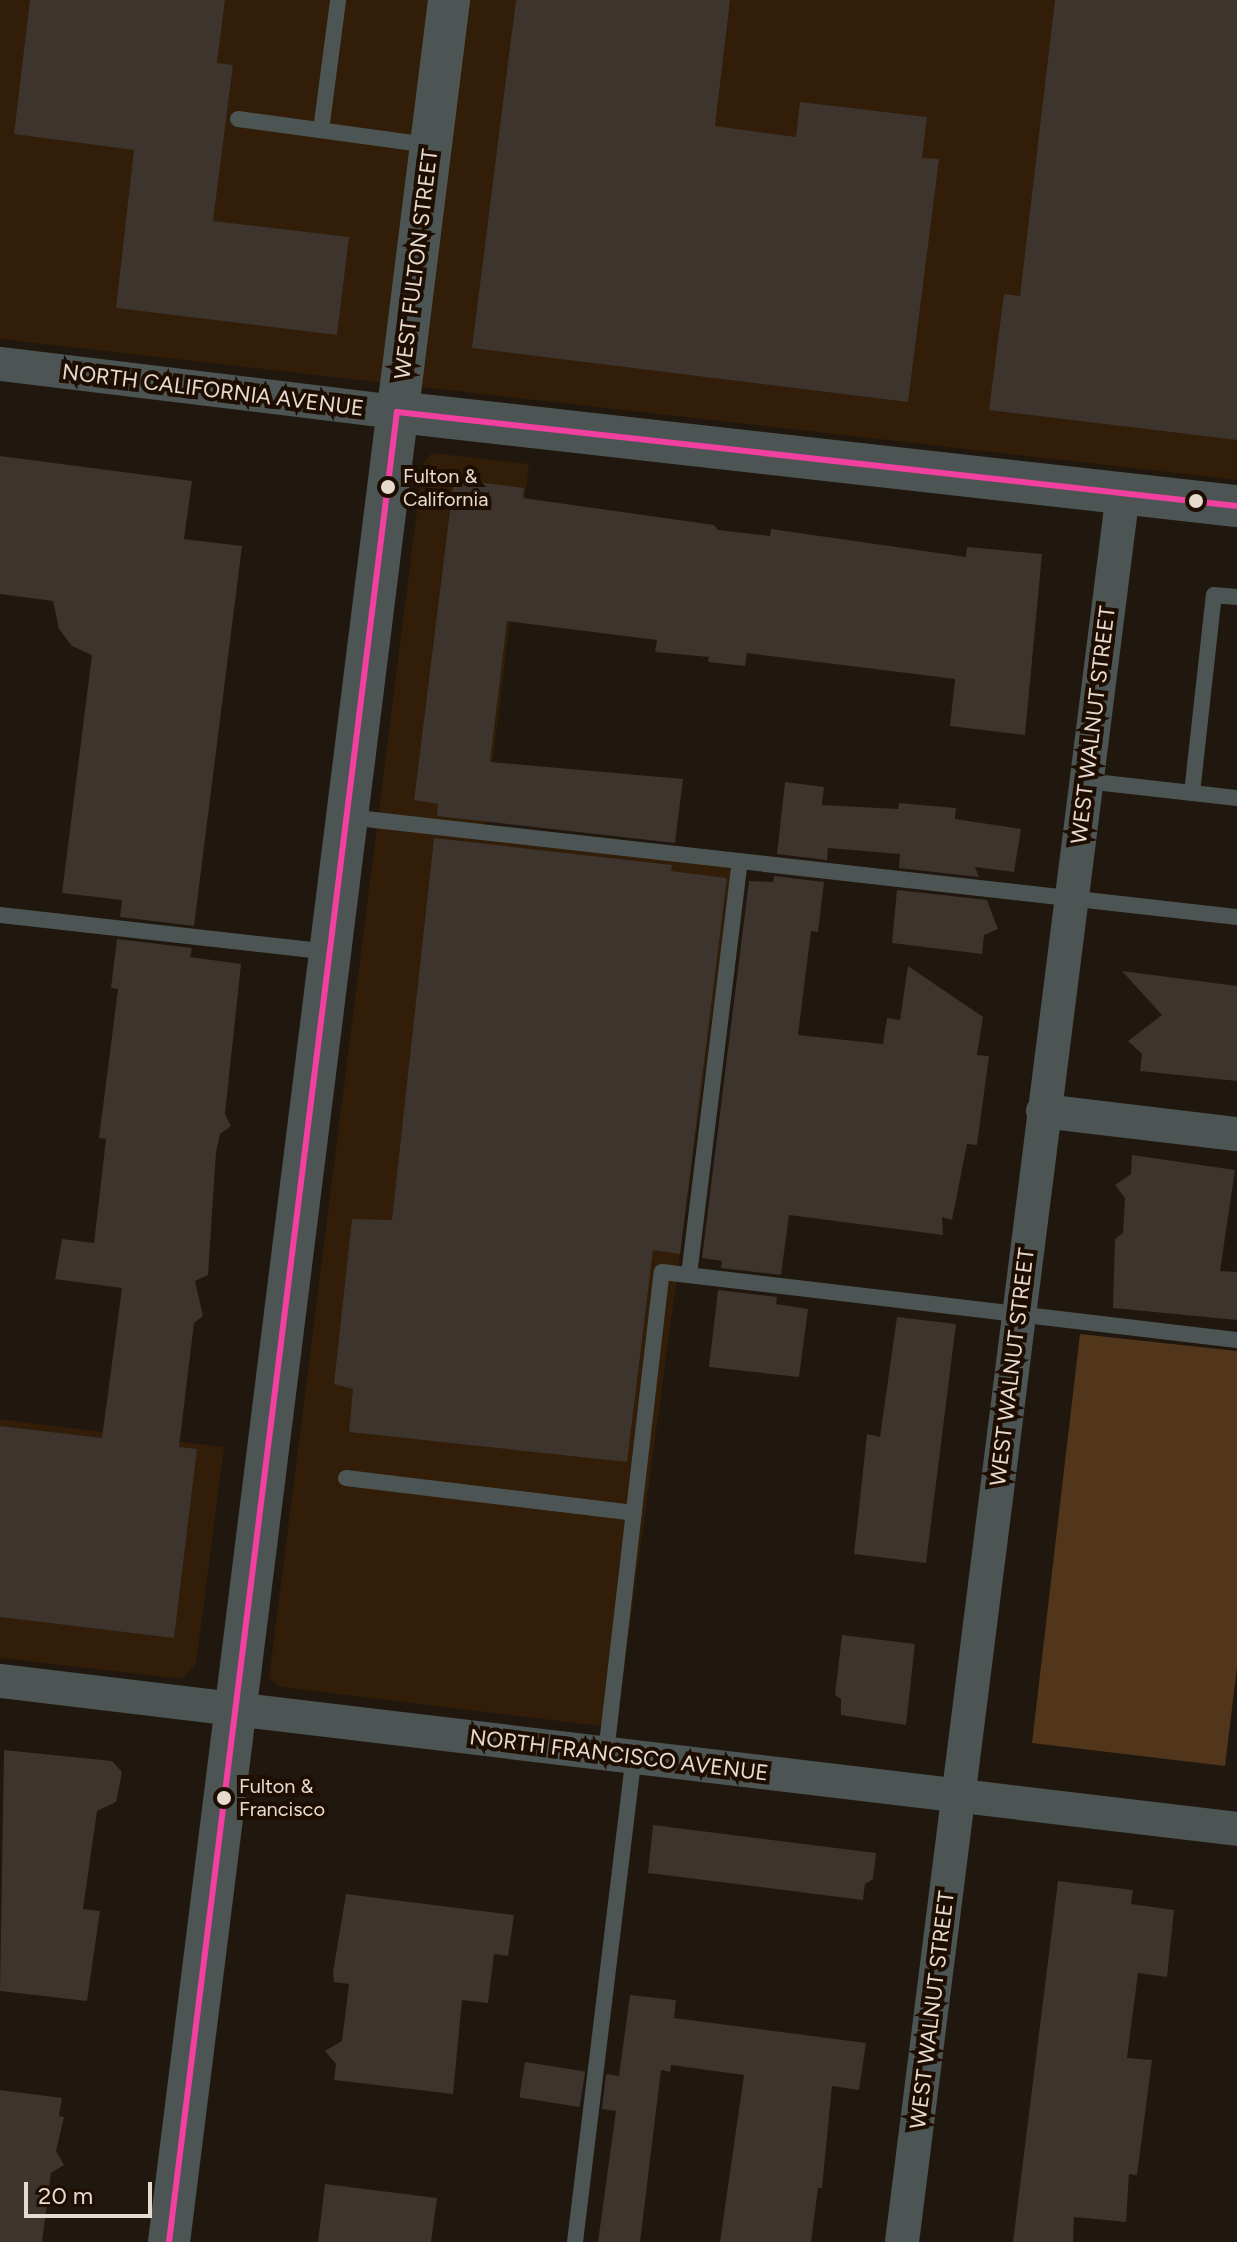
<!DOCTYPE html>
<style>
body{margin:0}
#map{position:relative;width:1237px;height:2242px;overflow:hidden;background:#20170f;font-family:Figtree,sans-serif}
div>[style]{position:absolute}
.built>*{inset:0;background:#311d08}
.green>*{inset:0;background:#52361b}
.building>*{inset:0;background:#3c342d;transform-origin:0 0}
.service>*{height:16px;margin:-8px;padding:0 8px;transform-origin:8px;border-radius:8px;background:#4c5553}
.minor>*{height:34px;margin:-17px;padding:0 17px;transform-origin:17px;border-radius:17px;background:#4c5553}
.tertiary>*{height:42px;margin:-21px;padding:0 21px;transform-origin:21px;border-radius:21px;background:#4c5553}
.bus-1>*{height:6px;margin:-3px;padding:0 3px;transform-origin:3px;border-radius:3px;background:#f240a1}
.dots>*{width:22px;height:22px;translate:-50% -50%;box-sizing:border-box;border:4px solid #1e0e01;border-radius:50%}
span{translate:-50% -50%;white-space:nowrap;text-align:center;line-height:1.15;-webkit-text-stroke:8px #1e0e01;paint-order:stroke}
.bus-label{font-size:20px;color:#e7dbd0}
.left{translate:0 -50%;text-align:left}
.street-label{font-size:22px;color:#e7dbd0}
.scale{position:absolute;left:24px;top:2182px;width:128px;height:36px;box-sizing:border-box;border:4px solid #e7dbd0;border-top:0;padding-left:10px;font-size:24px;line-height:28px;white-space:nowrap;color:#e7dbd0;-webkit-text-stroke:6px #1e0e01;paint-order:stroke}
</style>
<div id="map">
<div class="built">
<div style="clip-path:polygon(0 0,1237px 0,1237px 480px,0 339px)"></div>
<div style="clip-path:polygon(432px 453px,529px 464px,485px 827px,734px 855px,616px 1728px,280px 1687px,269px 1678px,423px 463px)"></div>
<div style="clip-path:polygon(0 1419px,224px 1447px,196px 1664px,181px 1679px,0 1658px)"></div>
</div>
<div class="green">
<div style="clip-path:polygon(1080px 1334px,1237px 1351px,1237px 1667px,1225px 1766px,1032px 1743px)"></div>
</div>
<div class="building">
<div style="clip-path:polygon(30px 0,225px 0,217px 63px,233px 65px,213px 221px,349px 237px,337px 335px,116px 308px,134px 150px,14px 134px)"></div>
<div style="clip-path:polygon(516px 0,730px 0,715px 126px,796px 137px,800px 102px,927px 117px,922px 158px,939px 159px,908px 402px,472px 348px)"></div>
<div style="clip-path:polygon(1055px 0,1237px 0,1237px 440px,989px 410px,1004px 294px,1020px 296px)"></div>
<div style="clip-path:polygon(0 456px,192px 481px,184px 539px,242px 546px,194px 926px,120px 917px,122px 900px,62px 893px,92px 655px,72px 646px,59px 629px,53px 601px,0 594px)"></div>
<div style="clip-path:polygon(454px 479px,524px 488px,523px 498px,714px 525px,718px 530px,770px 536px,771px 529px,966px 557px,967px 547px,1042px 554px,1025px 735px,950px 726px,955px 679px,747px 653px,745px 666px,708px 662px,709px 657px,655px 652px,657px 640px,507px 621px,490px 762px,683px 779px,675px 843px,437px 816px,438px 804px,414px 800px)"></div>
<div style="clip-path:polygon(785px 782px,824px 787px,822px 805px,898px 809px,899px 803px,956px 808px,955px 819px,1021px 829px,1014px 872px,975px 867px,979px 877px,899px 868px,900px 854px,828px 848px,827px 860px,777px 854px)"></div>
<div style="clip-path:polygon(434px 838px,672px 865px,671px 871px,727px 878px,680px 1254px,653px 1250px,627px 1462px,349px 1432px,353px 1389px,334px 1384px,352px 1219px,392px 1220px)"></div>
<div style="clip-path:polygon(774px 876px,824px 882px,818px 932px,811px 931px,798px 1035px,883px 1044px,887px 1018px,900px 1020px,908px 966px,983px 1017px,977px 1055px,989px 1056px,977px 1145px,967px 1144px,952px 1220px,942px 1217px,943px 1235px,789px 1215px,781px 1275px,721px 1268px,722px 1261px,702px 1258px,749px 881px,773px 882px)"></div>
<div style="clip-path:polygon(897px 890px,987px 900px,998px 929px,984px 935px,982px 954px,892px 943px)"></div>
<div style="clip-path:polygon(117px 939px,192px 948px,190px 957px,241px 964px,225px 1114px,231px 1126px,220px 1134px,216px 1152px,208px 1275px,195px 1281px,203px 1316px,194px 1323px,179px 1447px,197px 1449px,174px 1638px,0 1617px,0 1426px,102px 1438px,122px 1288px,55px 1279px,62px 1239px,94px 1243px,106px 1139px,99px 1138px,118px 989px,111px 988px)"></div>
<div style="clip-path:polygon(1122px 971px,1237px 986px,1237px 1081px,1140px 1071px,1142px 1054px,1128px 1041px,1162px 1015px)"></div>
<div style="clip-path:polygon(1132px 1155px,1235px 1170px,1220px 1271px,1237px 1272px,1237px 1320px,1113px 1308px,1115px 1239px,1123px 1233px,1125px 1198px,1115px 1185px,1131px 1174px)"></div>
<div style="clip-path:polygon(718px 1290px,777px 1297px,776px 1304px,808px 1309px,799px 1377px,709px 1367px)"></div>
<div style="clip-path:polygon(897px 1317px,956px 1324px,926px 1563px,854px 1554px,867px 1434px,880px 1437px)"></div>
<div style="clip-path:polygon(842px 1635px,915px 1644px,906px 1725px,841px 1715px,841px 1699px,835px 1695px)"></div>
<div style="clip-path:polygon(4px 1750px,112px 1761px,122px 1772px,116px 1802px,97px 1811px,83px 1909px,100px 1911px,87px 2001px,0 1991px)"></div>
<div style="clip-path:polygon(653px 1825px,876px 1853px,873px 1879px,865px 1884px,863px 1900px,648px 1873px)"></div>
<div style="clip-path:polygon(1058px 1881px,1133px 1890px,1131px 1904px,1174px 1910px,1167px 1977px,1138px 1973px,1127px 2058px,1152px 2060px,1137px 2175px,1129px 2174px,1126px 2222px,1074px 2217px,1073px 2242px,1013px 2242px)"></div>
<div style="clip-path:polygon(346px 1894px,514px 1915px,508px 1956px,494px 1954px,488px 2003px,462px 2000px,453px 2094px,334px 2080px,336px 2064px,325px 2051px,342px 2041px,349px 1984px,334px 1982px,333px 1972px)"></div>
<div style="clip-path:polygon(630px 1995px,676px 2000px,674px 2018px,866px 2043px,859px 2090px,832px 2086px,822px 2188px,818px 2188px,811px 2242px,720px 2242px,744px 2075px,671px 2065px,670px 2072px,661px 2070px,640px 2242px,598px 2242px,616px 2111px,602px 2109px,606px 2074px,619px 2076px)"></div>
<div style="left:525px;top:2062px;width:61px;height:36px;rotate:9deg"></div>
<div style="clip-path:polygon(0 2090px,62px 2098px,59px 2116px,64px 2117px,56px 2151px,64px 2165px,51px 2173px,42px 2242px,0 2242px)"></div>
<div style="clip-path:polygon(325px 2184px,437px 2198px,431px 2242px,318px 2242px)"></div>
</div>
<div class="service">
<div style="left:238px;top:119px;width:193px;rotate:7.8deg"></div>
<div style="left:321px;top:130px;width:131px;rotate:-82.5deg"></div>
<div style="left:1086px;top:781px;width:152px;rotate:6.4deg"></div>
<div style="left:1192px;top:793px;width:199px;rotate:-83.7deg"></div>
<div style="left:1214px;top:595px;width:23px;rotate:5deg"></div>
<div style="left:348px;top:817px;width:895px;rotate:6.42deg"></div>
<div style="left:0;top:915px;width:330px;rotate:6.4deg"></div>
<div style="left:689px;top:1275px;width:417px;rotate:-83deg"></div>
<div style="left:346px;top:1478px;width:290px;rotate:6.9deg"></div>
<div style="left:606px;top:1753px;width:484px;rotate:-83.4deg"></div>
<div style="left:662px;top:1272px;width:579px;rotate:6.74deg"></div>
<div style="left:575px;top:2242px;width:490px;rotate:-83.1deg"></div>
</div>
<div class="minor">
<div style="left:0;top:364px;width:400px;rotate:6.9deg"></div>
<div style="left:1043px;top:1111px;width:195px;rotate:6.8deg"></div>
<div style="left:0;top:1681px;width:1246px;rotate:6.82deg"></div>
<div style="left:902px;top:2242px;width:1763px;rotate:-82.8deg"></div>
</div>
<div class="tertiary">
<div style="left:397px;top:412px;width:845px;rotate:6.39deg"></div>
<div style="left:169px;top:2242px;width:2259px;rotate:-82.88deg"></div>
</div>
<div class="bus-1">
<div style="left:397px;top:412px;width:845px;rotate:6.39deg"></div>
<div style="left:169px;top:2242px;width:1844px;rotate:-82.9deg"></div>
</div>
<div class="dots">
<div style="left:388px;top:487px;background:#e7dbd0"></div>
<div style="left:1196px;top:501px;background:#e7dbd0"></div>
<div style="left:224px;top:1798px;background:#e7dbd0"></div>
</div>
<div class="bus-label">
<span class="left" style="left:403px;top:488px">Fulton &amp;<br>California</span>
<span class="left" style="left:239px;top:1798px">Fulton &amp;<br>Francisco</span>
</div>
<div class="street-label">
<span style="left:416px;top:264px;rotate:-83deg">WEST FULTON STREET</span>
<span style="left:213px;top:390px;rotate:7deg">NORTH CALIFORNIA AVENUE</span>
<span style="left:1093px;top:725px;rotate:-83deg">WEST WALNUT STREET</span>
<span style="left:1012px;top:1367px;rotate:-83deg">WEST WALNUT STREET</span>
<span style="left:619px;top:1755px;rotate:7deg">NORTH FRANCISCO AVENUE</span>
<span style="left:932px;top:2010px;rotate:-83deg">WEST WALNUT STREET</span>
</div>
<div class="scale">20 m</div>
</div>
